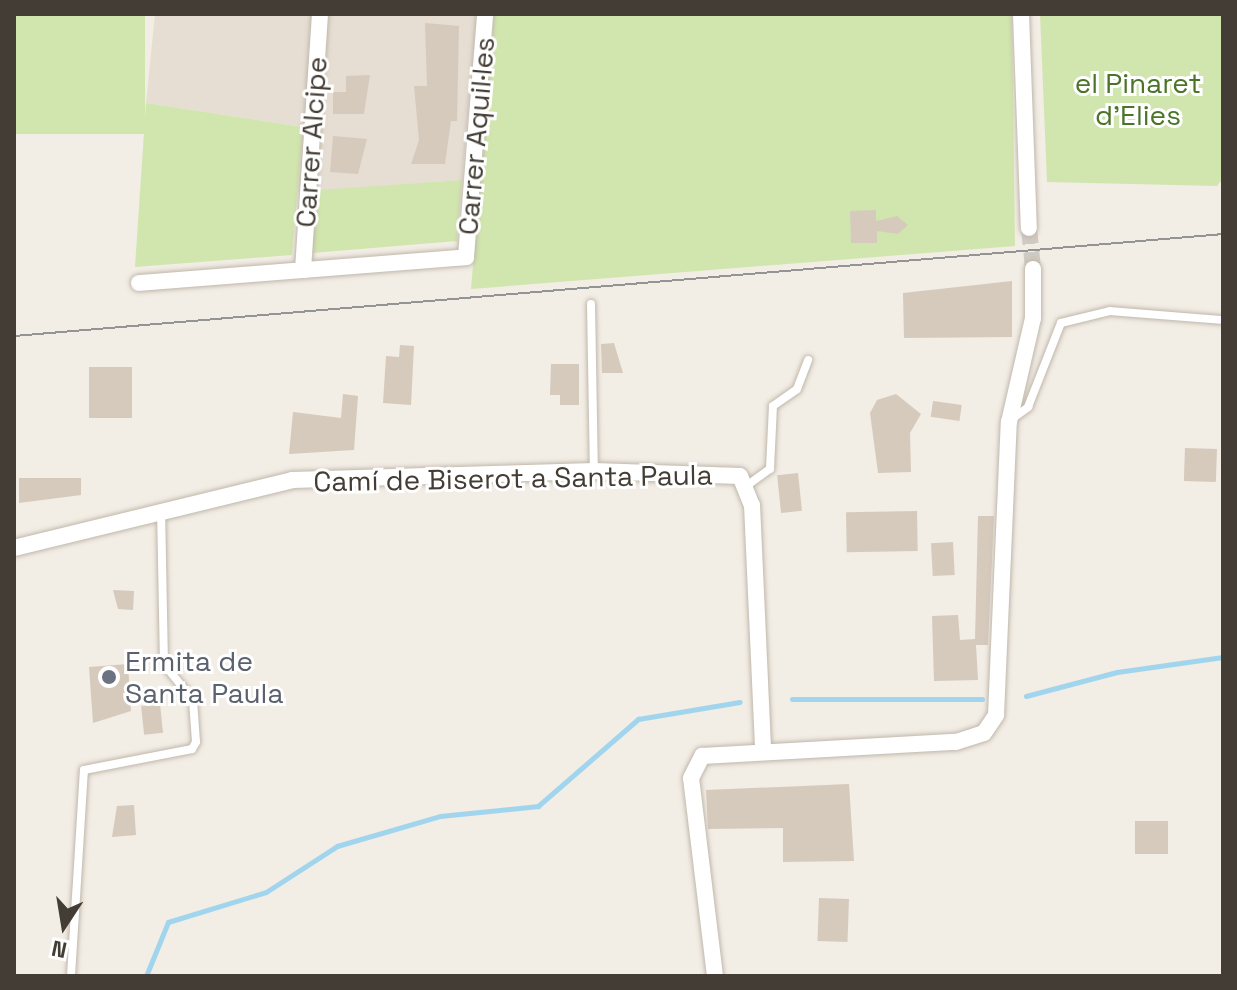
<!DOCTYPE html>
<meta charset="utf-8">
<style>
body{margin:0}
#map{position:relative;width:1237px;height:990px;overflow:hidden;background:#f2ede5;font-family:"Space Grotesk",sans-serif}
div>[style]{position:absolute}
.residential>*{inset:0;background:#e6ded3}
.green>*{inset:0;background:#d1e6ae;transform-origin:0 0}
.stream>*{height:5px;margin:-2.5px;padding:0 2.5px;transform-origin:2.5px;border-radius:2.5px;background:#a1d5ee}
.building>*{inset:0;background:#d6cabd;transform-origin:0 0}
.minor-tunnel>*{height:16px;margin-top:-8px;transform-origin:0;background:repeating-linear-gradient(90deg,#cfcac2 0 16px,transparent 0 24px)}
.roads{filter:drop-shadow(0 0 2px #c0b7ab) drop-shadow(0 0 2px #c0b7ab)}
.service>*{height:8px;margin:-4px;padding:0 4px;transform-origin:4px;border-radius:4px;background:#fff}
.minor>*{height:16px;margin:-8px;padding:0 8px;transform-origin:8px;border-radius:8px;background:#fff}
.tram>*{height:2px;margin:-1px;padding:0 1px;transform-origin:1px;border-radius:1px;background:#949494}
.dots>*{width:22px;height:22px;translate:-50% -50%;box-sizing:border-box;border:4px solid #fff;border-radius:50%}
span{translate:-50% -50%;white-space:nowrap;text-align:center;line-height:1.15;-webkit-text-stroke:6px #fff;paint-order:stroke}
.park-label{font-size:28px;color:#4c7429}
.street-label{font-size:28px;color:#443d35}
.worship-label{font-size:28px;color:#5b616d}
.left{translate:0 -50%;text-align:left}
.frame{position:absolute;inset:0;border:16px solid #443d35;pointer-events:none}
.north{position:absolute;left:24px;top:886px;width:80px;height:80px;-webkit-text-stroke:6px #fff;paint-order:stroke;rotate:192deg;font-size:22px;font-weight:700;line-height:32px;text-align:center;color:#443d35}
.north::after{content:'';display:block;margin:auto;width:28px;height:36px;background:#443d35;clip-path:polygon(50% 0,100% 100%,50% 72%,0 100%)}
</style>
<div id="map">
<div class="residential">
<div style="clip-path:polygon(155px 14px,477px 14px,462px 180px,298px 192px,303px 127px,146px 103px)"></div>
</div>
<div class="green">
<div style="left:14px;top:14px;width:131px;height:120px"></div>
<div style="clip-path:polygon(494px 14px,1012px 14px,1015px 246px,471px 289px)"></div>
<div style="clip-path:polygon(1040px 14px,1223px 14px,1223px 178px,1217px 186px,1047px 182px)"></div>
<div style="clip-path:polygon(146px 103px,303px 127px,292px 255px,135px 267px)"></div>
<div style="clip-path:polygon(462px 180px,457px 241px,312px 253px,317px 190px)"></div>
</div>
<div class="stream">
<div style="left:1026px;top:696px;width:94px;rotate:-14.8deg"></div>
<div style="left:1117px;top:672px;width:107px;rotate:-8.1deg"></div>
<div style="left:792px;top:699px;width:190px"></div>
<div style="left:146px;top:976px;width:58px;rotate:-67.8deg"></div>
<div style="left:168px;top:922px;width:102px;rotate:-17deg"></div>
<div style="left:266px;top:892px;width:85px;rotate:-32.9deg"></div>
<div style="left:337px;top:846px;width:107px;rotate:-16.2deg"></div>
<div style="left:440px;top:816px;width:99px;rotate:-5.8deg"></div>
<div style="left:538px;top:806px;width:133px;rotate:-41deg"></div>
<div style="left:638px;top:719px;width:103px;rotate:-9.5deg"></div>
</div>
<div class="building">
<div style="clip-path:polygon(425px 23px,459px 26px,457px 121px,451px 121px,445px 164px,411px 164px,419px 140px,414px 86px,427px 86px)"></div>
<div style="clip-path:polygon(370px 75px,364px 114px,333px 114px,333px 92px,346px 92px,346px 76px)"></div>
<div style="clip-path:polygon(333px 136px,367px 139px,358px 174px,330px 172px)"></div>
<div style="clip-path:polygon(876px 210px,876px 221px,897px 216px,908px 225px,898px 234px,877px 231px,877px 243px,851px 243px,850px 211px)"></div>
<div style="clip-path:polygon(1012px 281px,1012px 337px,904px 338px,903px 293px)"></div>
<div style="clip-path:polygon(614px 343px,623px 373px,602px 373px,601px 344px)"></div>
<div style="clip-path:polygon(400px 345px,414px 346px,411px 405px,383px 403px,386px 356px,399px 357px)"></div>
<div style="clip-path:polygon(551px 364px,579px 364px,579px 405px,560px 405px,560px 395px,550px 395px)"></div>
<div style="left:89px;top:367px;width:43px;height:51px"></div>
<div style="clip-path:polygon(343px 394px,358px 396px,354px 450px,289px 454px,293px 412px,341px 418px)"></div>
<div style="clip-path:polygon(896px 394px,921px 414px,910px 433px,911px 472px,878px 473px,870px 413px,877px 400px)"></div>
<div style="left:933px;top:401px;width:29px;height:16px;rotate:8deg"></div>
<div style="left:1185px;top:448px;width:32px;height:33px;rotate:2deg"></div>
<div style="left:798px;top:473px;width:38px;height:21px;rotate:84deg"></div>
<div style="clip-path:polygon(19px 478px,81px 478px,81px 495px,19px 503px)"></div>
<div style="left:917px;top:511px;width:40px;height:71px;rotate:89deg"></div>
<div style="clip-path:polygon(978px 516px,994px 516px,988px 645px,976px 645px,978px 680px,934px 681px,932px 616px,958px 615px,960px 640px,975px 639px)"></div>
<div style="left:953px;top:542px;width:33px;height:22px;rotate:87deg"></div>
<div style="clip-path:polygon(113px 590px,134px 591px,133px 610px,118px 609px)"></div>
<div style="clip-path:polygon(128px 664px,131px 711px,93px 723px,89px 667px)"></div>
<div style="left:160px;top:704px;width:29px;height:19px;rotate:84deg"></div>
<div style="clip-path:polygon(849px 784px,854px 861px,783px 862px,783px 828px,708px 829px,706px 790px)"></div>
<div style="clip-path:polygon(134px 805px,136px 835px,112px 837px,117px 806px)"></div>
<div style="left:1135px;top:821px;width:33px;height:33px"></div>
<div style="left:819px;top:898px;width:30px;height:43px;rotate:2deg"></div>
</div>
<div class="minor-tunnel">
<div style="left:1029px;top:228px;width:41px;rotate:84.4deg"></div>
</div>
<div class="roads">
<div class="service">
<div style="left:591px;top:304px;width:167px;rotate:89deg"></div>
<div style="left:1009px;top:421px;width:24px;rotate:-36deg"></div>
<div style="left:1028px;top:407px;width:90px;rotate:-68.6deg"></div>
<div style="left:1061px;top:323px;width:50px;rotate:-13.8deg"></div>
<div style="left:1110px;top:311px;width:113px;rotate:4.6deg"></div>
<div style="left:749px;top:484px;width:26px;rotate:-36deg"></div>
<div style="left:770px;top:469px;width:63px;rotate:-87.3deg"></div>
<div style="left:773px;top:406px;width:29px;rotate:-35deg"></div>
<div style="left:797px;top:389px;width:31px;rotate:-69deg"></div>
<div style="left:71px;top:976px;width:206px;rotate:-86.4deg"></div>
<div style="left:84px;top:770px;width:110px;rotate:-11deg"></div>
<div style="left:192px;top:749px;width:8px;rotate:-60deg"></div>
<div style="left:196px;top:742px;width:42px;rotate:-94.1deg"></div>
<div style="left:193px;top:700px;width:46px;rotate:-128.9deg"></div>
<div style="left:164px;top:664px;width:153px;rotate:-91.1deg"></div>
</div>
<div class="minor">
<div style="left:1021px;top:14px;width:214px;rotate:87.9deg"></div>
<div style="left:303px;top:270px;width:257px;rotate:-86.2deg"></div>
<div style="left:139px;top:283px;width:328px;rotate:-4.5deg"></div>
<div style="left:466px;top:257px;width:244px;rotate:-85.5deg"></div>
<div style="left:14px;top:548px;width:286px;rotate:-13.7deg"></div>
<div style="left:292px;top:480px;width:302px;rotate:-1.7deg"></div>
<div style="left:594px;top:471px;width:146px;rotate:2deg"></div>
<div style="left:740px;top:476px;width:31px;rotate:68deg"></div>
<div style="left:752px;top:505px;width:246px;rotate:87.4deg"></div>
<div style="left:715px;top:976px;width:199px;rotate:-96.9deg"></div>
<div style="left:691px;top:778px;width:25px;rotate:-63deg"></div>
<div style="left:702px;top:756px;width:254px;rotate:-3.2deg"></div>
<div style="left:956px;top:742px;width:29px;rotate:-18deg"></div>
<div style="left:984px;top:733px;width:22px;rotate:-56deg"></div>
<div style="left:996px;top:715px;width:293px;rotate:-87.5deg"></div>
<div style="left:1009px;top:422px;width:107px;rotate:-77deg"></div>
<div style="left:1033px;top:318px;width:49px;rotate:-90deg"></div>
</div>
</div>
<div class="tram">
<div style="left:14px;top:336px;width:1213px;rotate:-4.82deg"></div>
</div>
<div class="dots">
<div style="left:109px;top:677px;background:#6b7280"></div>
</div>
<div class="park-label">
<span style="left:1138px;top:99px">el Pinaret<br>d'Elies</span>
</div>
<div class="street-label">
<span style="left:476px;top:136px;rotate:-85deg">Carrer Aquil·les</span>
<span style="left:311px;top:142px;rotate:-86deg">Carrer Alcipe</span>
<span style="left:513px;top:478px;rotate:-1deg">Camí de Biserot a Santa Paula</span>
</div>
<div class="worship-label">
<span class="left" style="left:125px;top:677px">Ermita de<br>Santa Paula</span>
</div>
<div class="frame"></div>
<div class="north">N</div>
</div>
